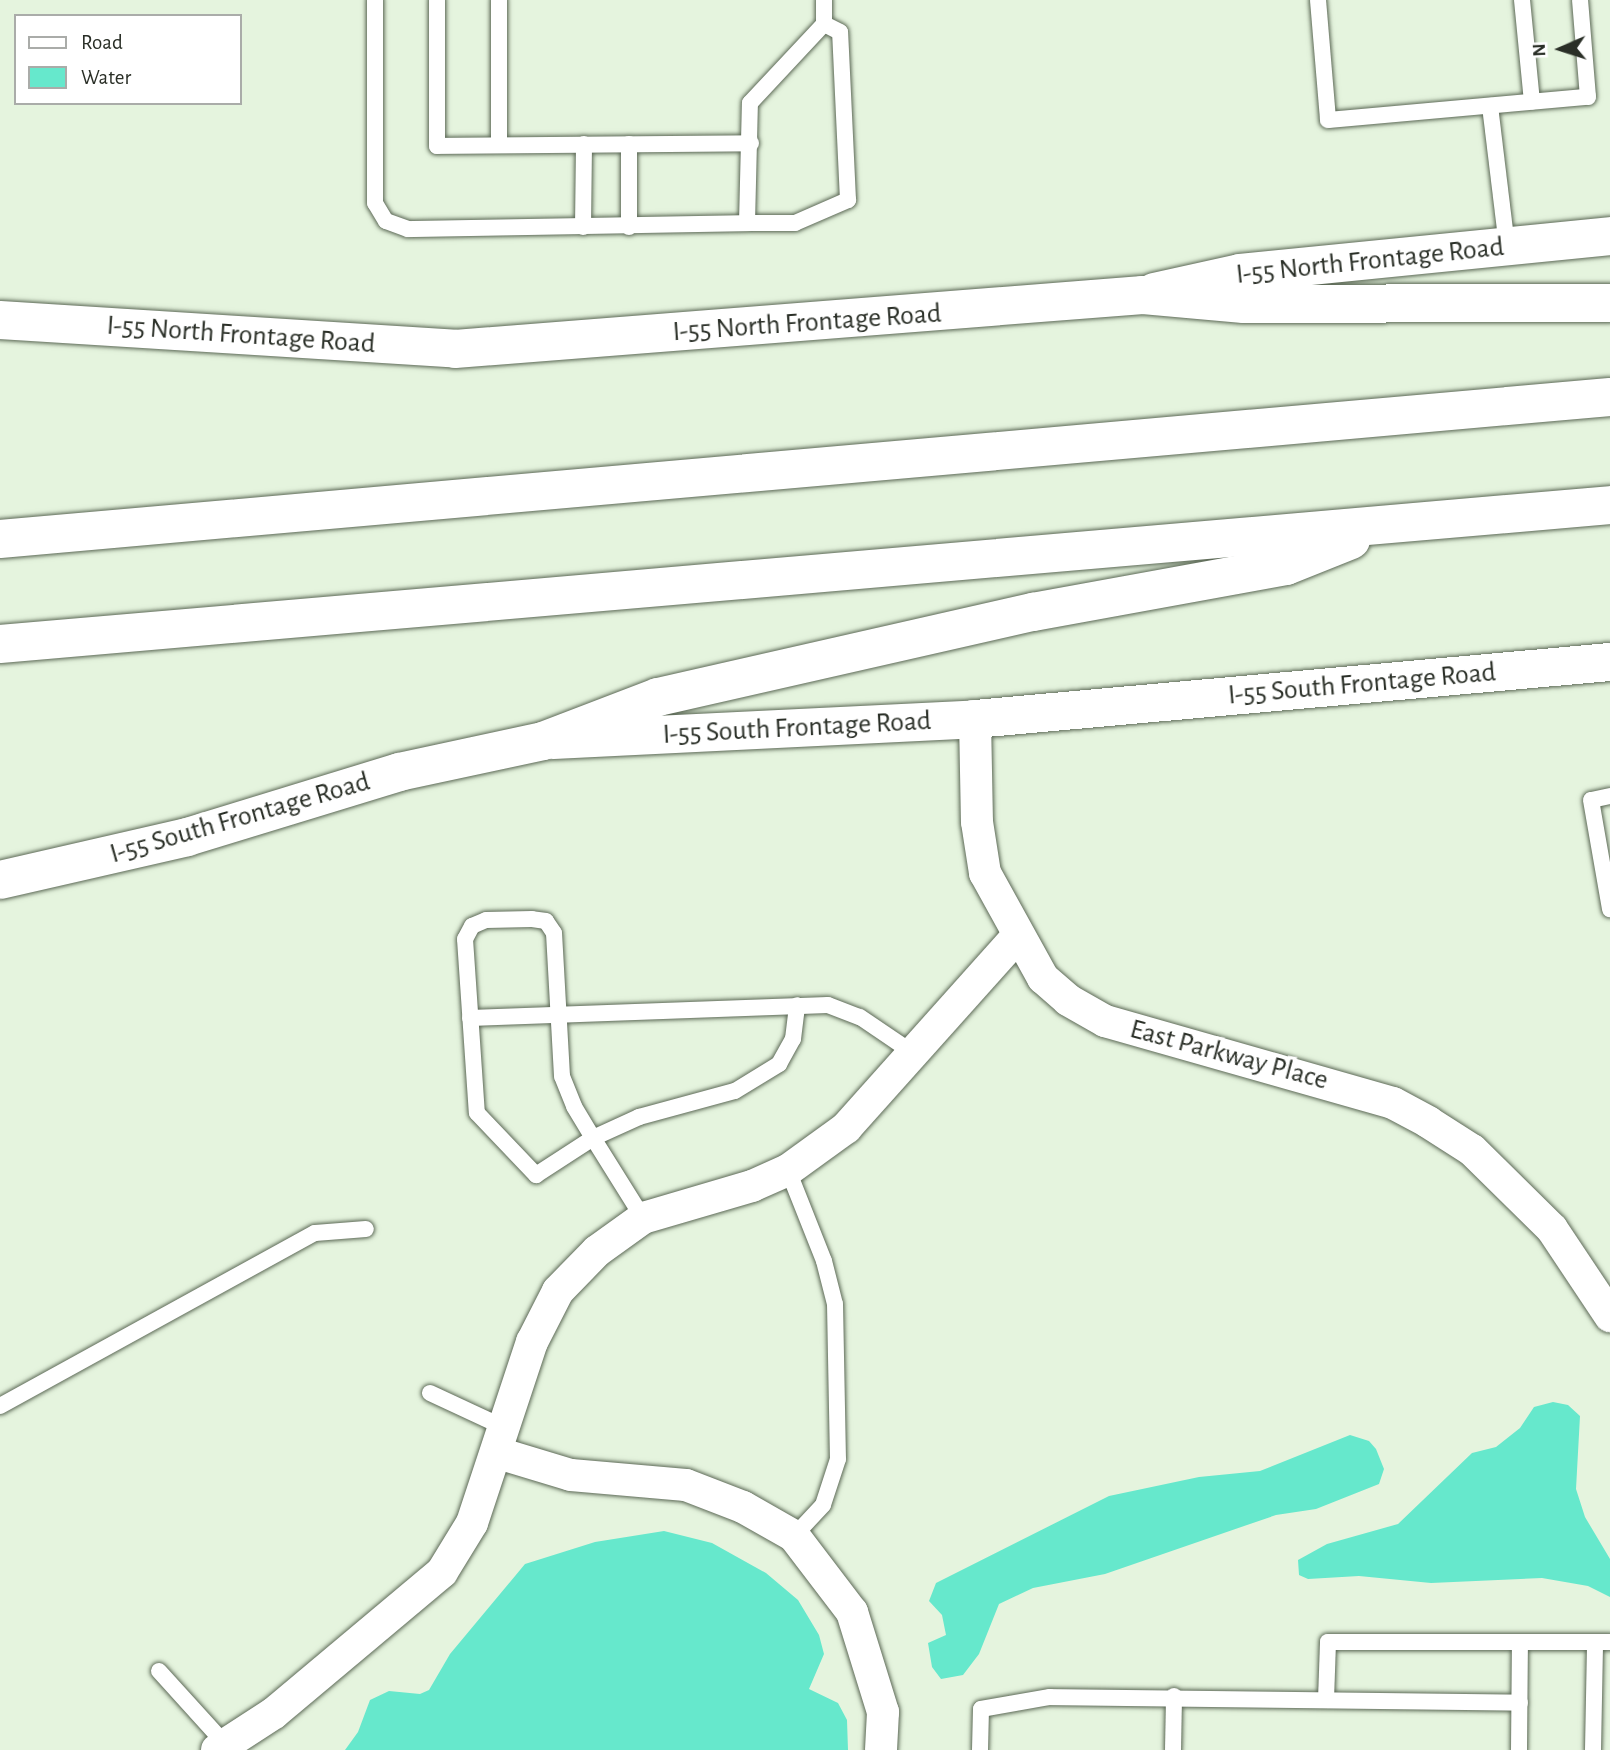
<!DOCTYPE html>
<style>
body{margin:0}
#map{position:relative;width:1610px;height:1750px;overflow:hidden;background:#e5f4de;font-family:"Alegreya Sans",sans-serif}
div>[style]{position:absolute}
.water>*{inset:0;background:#66e8cc}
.roads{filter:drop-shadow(0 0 2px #5c6956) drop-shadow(0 0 2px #5c6956)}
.service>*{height:16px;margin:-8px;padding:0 8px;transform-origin:8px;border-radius:8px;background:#fff}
.minor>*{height:32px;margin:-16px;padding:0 16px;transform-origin:16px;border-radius:16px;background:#fff}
.tertiary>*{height:38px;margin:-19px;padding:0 19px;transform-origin:19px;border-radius:19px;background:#fff}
.secondary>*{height:38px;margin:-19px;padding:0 19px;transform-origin:19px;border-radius:19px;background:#fff}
.motorway>*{height:38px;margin:-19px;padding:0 19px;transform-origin:19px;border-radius:19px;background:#fff}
span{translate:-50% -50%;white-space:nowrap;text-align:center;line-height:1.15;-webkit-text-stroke:7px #fff;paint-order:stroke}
.street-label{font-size:28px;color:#2a2f27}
.legend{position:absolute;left:14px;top:14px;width:228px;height:91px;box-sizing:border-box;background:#fff;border:2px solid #aaaca9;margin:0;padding:9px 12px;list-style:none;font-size:21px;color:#2a2f27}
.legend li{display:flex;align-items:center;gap:14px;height:35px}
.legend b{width:35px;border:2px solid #aaaca9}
.north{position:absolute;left:1526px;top:14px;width:70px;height:70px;-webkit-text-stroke:5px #fff;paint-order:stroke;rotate:267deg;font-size:19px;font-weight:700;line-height:28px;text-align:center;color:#2a2f27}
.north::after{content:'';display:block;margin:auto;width:24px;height:32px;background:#2a2f27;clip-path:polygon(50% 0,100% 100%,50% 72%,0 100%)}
</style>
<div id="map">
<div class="water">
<div style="clip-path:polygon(1553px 1402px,1568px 1405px,1580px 1416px,1576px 1489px,1585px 1517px,1610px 1559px,1610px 1597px,1588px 1586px,1542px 1578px,1431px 1583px,1359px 1576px,1308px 1579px,1299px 1575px,1298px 1560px,1327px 1544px,1398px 1524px,1472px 1453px,1496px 1447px,1520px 1428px,1534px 1407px)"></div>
<div style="clip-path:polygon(1350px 1435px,1369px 1441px,1376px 1449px,1384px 1469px,1379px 1484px,1316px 1509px,1276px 1515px,1105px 1574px,1033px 1588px,999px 1604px,979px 1654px,963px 1675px,941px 1679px,932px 1667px,928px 1643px,946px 1635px,942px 1615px,929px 1601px,936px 1583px,1109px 1496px,1199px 1477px,1260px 1471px)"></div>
<div style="clip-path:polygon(664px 1531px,712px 1543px,766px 1573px,798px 1600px,819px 1635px,824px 1654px,809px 1689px,838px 1703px,847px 1720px,848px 1750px,345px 1750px,358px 1732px,370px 1700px,389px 1691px,420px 1694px,429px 1690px,450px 1654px,525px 1564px,595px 1542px)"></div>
</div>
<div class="roads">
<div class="service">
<div style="left:375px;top:0;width:203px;rotate:90deg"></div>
<div style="left:375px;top:203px;width:21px;rotate:59deg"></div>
<div style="left:386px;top:221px;width:23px;rotate:20deg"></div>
<div style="left:408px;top:229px;width:339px;rotate:-1deg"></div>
<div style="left:747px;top:223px;width:120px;rotate:-88.6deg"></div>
<div style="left:750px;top:103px;width:108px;rotate:-46.9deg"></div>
<div style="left:824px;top:24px;width:24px;rotate:-90deg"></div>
<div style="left:437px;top:0;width:146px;rotate:90deg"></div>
<div style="left:437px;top:146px;width:314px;rotate:-0.5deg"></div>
<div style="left:1318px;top:0;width:120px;rotate:85.2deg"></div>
<div style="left:1328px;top:120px;width:261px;rotate:-5.1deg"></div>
<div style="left:1588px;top:97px;width:97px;rotate:-94.7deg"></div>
<div style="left:1522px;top:0;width:102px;rotate:84.4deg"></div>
<div style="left:1490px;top:106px;width:142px;rotate:83.1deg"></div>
<div style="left:499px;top:145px;width:145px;rotate:-90deg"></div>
<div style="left:747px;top:223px;width:48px"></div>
<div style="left:795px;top:223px;width:58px;rotate:-23.5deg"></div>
<div style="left:848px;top:200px;width:168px;rotate:-92.7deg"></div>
<div style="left:840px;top:32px;width:18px;rotate:-153deg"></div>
<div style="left:583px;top:227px;width:83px;rotate:-89.3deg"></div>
<div style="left:629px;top:227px;width:83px;rotate:-90deg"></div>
<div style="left:1610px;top:796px;width:19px;rotate:168deg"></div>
<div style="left:1591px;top:800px;width:111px;rotate:80.1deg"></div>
<div style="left:470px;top:1018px;width:358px;rotate:-2.1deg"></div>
<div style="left:828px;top:1005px;width:34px;rotate:21deg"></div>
<div style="left:860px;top:1017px;width:64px;rotate:34.2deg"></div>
<div style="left:788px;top:1170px;width:98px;rotate:68.4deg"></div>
<div style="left:824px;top:1261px;width:44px;rotate:75.7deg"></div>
<div style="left:835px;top:1304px;width:155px;rotate:88.9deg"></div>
<div style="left:838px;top:1459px;width:48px;rotate:108.1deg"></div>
<div style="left:823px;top:1505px;width:42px;rotate:133.1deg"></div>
<div style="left:643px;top:1218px;width:94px;rotate:-122deg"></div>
<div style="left:593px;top:1138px;width:37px;rotate:-121deg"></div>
<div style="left:574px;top:1106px;width:32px;rotate:-112deg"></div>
<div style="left:562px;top:1076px;width:143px;rotate:-93.2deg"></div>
<div style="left:554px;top:933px;width:14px;rotate:-124deg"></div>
<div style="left:546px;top:921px;width:14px;rotate:-172deg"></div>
<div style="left:532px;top:919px;width:46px;rotate:178.8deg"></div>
<div style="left:486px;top:920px;width:15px;rotate:157deg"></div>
<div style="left:472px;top:926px;width:15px;rotate:118deg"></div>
<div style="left:465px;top:939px;width:174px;rotate:86.1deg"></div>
<div style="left:477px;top:1113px;width:86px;rotate:46.4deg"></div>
<div style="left:536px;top:1175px;width:68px;rotate:-33deg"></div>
<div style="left:593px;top:1138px;width:51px;rotate:-24.5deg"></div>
<div style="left:639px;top:1117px;width:99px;rotate:-15.2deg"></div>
<div style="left:735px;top:1091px;width:52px;rotate:-31.5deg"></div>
<div style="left:779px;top:1064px;width:29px;rotate:-61deg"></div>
<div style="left:793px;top:1039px;width:34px;rotate:-83deg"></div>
<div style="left:430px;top:1393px;width:83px;rotate:25deg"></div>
<div style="left:0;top:1406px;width:359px;rotate:-28.8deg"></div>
<div style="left:315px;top:1233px;width:51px;rotate:-4.5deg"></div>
<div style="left:159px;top:1671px;width:100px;rotate:47.8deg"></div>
<div style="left:1326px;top:1700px;width:58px;rotate:-88deg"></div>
<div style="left:1328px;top:1642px;width:282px"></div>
<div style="left:980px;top:1750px;width:41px;rotate:-88.6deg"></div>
<div style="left:981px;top:1709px;width:70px;rotate:-9.9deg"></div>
<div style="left:1050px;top:1697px;width:470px;rotate:0.7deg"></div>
<div style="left:1173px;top:1750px;width:54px;rotate:-88.9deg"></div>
<div style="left:1519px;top:1750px;width:107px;rotate:-89.5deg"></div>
<div style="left:1593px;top:1750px;width:107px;rotate:-88.9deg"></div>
</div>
<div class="minor">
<div style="left:975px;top:719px;width:103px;rotate:88.9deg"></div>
<div style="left:977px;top:822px;width:52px;rotate:81.1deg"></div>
<div style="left:985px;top:873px;width:120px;rotate:61.1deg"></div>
<div style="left:1043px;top:978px;width:33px;rotate:41deg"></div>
<div style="left:1068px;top:1000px;width:43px;rotate:29.6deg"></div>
<div style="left:1105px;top:1021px;width:299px;rotate:15.9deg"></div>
<div style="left:1393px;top:1103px;width:40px;rotate:28deg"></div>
<div style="left:1428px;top:1122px;width:52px;rotate:32.5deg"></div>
<div style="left:1472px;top:1150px;width:112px;rotate:44.6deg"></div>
<div style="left:1552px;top:1229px;width:105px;rotate:56.3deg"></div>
<div style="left:498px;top:1453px;width:76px;rotate:16.8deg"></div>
<div style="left:571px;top:1475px;width:115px;rotate:5deg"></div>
<div style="left:686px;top:1485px;width:61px;rotate:21.1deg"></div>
<div style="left:743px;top:1507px;width:59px;rotate:29.6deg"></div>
<div style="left:794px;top:1536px;width:96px;rotate:52.7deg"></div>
<div style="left:852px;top:1612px;width:105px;rotate:72.8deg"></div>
<div style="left:883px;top:1712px;width:38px;rotate:93deg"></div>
<div style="left:217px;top:1750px;width:68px;rotate:-33deg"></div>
<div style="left:274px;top:1713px;width:219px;rotate:-40deg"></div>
<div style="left:442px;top:1572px;width:57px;rotate:-58.5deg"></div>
<div style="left:472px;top:1523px;width:191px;rotate:-71.7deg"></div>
<div style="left:532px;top:1342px;width:57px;rotate:-63deg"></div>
<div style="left:558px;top:1291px;width:56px;rotate:-45.7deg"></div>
<div style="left:597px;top:1251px;width:57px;rotate:-35.7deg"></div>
<div style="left:643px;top:1218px;width:114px;rotate:-16.4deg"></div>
<div style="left:752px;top:1186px;width:39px;rotate:-24deg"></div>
<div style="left:788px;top:1170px;width:72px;rotate:-35.9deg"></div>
<div style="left:846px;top:1128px;width:256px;rotate:-48.2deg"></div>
</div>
<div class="tertiary">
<div style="left:1154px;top:292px;width:88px;rotate:-12.5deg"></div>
<div style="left:1240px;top:273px;width:372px;rotate:-5.7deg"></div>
<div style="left:552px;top:740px;width:424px;rotate:-2.8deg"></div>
<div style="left:975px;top:719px;width:638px;rotate:-5.13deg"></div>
</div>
<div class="secondary">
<div style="left:0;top:320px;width:456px;rotate:3.6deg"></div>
<div style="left:455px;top:349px;width:690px;rotate:-4.49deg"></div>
<div style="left:0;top:880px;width:192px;rotate:-12.9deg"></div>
<div style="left:187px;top:837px;width:222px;rotate:-17deg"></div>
<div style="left:399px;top:772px;width:147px;rotate:-12.1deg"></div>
</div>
<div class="motorway">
<div style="left:1143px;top:295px;width:101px;rotate:5.1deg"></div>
<div style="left:1244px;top:304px;width:366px;rotate:-0.2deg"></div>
<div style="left:0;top:539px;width:1616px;rotate:-5.04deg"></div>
<div style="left:0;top:644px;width:1616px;rotate:-4.93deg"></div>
<div style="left:543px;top:741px;width:123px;rotate:-20.9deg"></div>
<div style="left:658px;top:697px;width:385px;rotate:-12.8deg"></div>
<div style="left:1033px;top:612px;width:257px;rotate:-10.3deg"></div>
<div style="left:1286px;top:566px;width:70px;rotate:-21.8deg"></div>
</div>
</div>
<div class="street-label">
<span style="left:1370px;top:261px;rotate:-6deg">I-55 North Frontage Road</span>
<span style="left:807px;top:323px;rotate:-4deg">I-55 North Frontage Road</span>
<span style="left:241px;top:335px;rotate:4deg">I-55 North Frontage Road</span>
<span style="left:1362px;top:684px;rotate:-5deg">I-55 South Frontage Road</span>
<span style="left:797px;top:728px;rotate:-3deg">I-55 South Frontage Road</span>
<span style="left:240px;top:818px;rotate:-16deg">I-55 South Frontage Road</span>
<span style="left:1229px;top:1055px;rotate:15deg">East Parkway Place</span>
</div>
<ul class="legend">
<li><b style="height:9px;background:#fff"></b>Road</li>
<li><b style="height:19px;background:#66e8cc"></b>Water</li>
</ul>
<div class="north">N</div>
</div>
